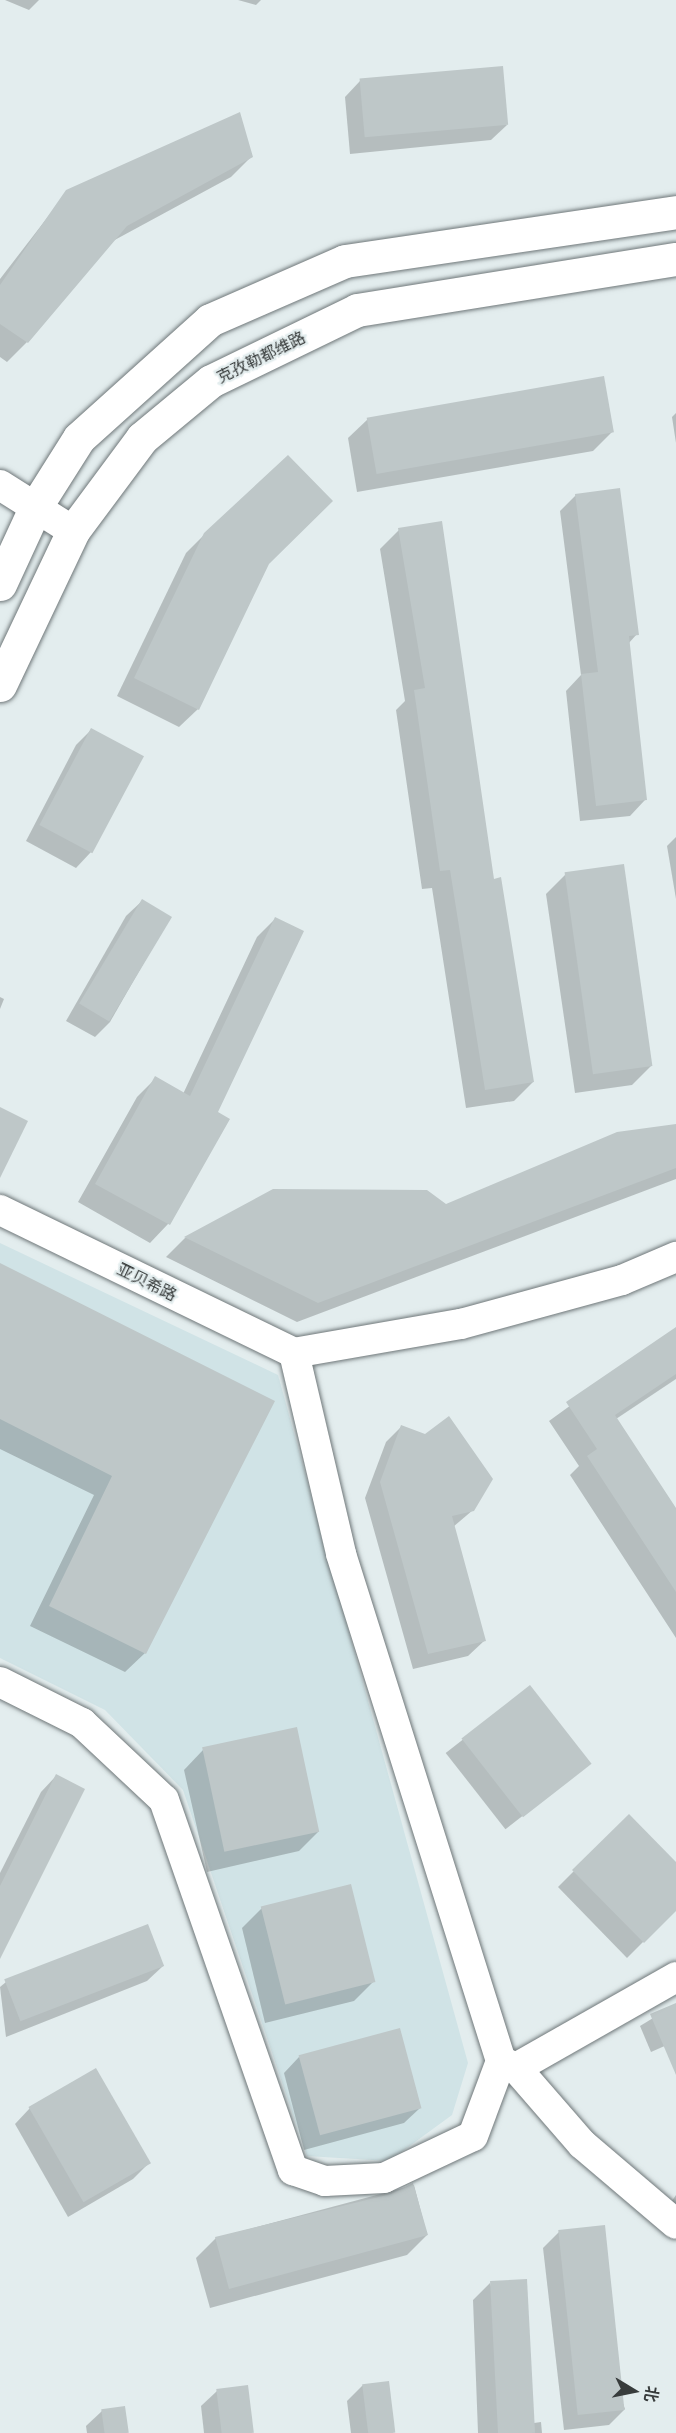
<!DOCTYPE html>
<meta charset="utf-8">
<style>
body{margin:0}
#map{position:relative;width:676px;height:2433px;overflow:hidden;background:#e3edee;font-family:"Noto Serif","Noto Sans SC",serif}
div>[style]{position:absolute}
.built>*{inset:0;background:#d0e3e6}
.shadow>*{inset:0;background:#0003;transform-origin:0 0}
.building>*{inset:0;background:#bec7c8;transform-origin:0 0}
.roads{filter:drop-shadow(0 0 2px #6f7779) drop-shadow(0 0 2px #6f7779)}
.minor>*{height:30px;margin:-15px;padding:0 15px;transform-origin:15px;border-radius:15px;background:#fff}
.secondary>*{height:33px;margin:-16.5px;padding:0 16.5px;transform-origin:16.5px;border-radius:16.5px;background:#fff}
span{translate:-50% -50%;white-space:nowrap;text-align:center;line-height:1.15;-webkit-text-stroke:4.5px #e3edee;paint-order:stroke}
.street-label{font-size:16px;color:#383c3c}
.north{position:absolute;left:604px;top:2361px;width:60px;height:60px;-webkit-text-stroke:4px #e3edee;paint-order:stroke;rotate:100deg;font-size:16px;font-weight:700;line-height:24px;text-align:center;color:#383c3c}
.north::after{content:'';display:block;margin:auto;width:21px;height:27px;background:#383c3c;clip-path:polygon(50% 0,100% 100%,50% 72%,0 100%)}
</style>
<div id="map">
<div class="built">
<div style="clip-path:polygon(0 1243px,278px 1375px,468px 2063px,452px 2115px,389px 2161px,307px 2156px,183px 1790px,105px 1710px,0 1658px)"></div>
</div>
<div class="shadow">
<div style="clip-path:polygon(5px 0,39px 0,29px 10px)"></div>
<div style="clip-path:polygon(238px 0,261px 0,256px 5px)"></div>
<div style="clip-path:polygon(360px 81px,507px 125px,491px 140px,350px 154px,345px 97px)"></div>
<div style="clip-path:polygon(251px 157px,231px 177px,111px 242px,27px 342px,7px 362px,0 357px,0 279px,67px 192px)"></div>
<div style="clip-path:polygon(676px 413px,676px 443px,672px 417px)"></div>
<div style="clip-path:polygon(368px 419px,612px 432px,593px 451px,357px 492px,348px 438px)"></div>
<div style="clip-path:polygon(576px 495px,637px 634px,628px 644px,645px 800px,630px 816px,580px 821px,566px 691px,581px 675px,560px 511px)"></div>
<div style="clip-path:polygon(399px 530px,493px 880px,533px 1082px,514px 1101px,466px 1108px,432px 888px,422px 889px,396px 710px,405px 701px,380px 549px)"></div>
<div style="clip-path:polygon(205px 534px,268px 564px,198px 709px,179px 727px,117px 696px,186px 553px)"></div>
<div style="clip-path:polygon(91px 730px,142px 756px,91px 852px,76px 868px,26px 841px,76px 745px)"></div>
<div style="clip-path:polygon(676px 837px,676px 899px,667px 846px)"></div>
<div style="clip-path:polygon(566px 874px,652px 1065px,632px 1085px,575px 1093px,546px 894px)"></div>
<div style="clip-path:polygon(142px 901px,170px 917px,110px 1022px,95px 1037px,66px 1021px,126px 916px)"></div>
<div style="clip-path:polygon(275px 919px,216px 1112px,228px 1119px,168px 1224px,150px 1243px,78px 1202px,137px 1097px,156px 1078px,183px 1094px,257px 937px)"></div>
<div style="clip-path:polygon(0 997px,4px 999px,0 1009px)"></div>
<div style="clip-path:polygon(676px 1126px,676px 1179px,297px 1322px,166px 1257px,185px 1238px,274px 1190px,446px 1206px)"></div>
<div style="clip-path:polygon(0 1265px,273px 1402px,145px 1653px,125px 1672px,30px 1626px,94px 1495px,0 1449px)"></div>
<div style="clip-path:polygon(676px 1329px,676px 1379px,616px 1419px,676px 1511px,676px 1638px,570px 1475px,579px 1466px,549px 1421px)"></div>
<div style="clip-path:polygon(402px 1426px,425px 1436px,473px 1510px,453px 1527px,484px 1641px,468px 1656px,413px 1669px,365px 1498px,386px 1442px)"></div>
<div style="left:530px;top:1687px;width:97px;height:107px;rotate:52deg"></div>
<div style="clip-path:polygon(203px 1750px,319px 1831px,299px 1851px,207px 1872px,184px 1770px)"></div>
<div style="clip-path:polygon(56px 1776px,0 1951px,0 1873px,41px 1792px)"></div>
<div style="clip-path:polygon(629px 1816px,676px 1865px,676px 1909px,627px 1958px,558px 1887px)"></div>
<div style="clip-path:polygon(262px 1908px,373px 1982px,354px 2001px,265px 2023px,242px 1928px)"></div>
<div style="clip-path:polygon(147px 1926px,163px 1966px,147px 1981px,6px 2037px,0 1987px,6px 1982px)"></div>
<div style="clip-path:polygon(676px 2004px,676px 2041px,651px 2052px,640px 2026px)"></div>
<div style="clip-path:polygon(299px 2057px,420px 2108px,404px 2123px,304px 2150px,284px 2073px)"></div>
<div style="clip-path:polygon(30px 2108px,149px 2163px,133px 2179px,68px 2217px,15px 2124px)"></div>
<div style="clip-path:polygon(414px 2185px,427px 2235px,407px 2255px,210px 2308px,196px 2258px,216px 2238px)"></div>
<div style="clip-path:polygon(676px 2195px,676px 2214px,667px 2208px)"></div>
<div style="clip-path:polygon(559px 2232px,625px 2409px,609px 2425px,564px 2430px,543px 2248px)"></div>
<div style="clip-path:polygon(490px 2283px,534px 2423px,541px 2422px,542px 2433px,478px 2433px,473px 2300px)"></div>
<div style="clip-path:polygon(363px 2385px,393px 2433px,351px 2433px,347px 2401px)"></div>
<div style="clip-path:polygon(217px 2391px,252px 2433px,204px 2433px,201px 2406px)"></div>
<div style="clip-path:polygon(102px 2411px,127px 2433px,87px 2433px,86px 2426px)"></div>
</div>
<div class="building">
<div style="left:503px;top:66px;width:59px;height:144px;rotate:85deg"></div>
<div style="clip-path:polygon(240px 112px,253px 157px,127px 226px,28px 343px,0 324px,0 285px,66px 190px)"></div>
<div style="left:604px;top:376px;width:57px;height:241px;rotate:80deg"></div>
<div style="clip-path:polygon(288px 455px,333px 501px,269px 564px,199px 710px,134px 678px,204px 533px)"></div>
<div style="clip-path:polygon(620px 488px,639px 635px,629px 636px,647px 800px,596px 806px,581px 674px,598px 672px,575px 494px)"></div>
<div style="clip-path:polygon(442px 521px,494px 879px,501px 877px,534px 1082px,485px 1090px,450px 870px,440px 871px,414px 690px,425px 688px,398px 528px)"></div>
<div style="left:91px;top:728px;width:60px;height:110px;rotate:28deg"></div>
<div style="left:624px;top:864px;width:204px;height:60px;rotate:82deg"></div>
<div style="left:142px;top:899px;width:35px;height:122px;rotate:31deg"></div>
<div style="clip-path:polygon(275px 917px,304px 931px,218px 1112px,230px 1119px,170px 1225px,95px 1184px,155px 1076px,190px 1096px)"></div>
<div style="clip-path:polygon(0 1107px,28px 1121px,0 1178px)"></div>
<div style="clip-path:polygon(676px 1124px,676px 1168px,318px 1303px,184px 1237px,273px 1189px,427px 1190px,446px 1204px,617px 1132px)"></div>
<div style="clip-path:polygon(0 1263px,275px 1401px,146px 1654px,49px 1606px,112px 1476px,0 1419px)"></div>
<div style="clip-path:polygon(676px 1327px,676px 1374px,615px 1415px,676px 1508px,676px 1592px,587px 1456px,597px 1449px,566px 1402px)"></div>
<div style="clip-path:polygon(449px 1416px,493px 1479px,474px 1511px,452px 1516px,486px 1641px,428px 1654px,380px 1482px,401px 1425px,425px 1434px)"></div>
<div style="left:530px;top:1685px;width:100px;height:87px;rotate:52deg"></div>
<div style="left:297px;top:1727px;width:107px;height:97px;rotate:78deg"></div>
<div style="clip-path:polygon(56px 1774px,85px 1789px,0 1959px,0 1886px)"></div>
<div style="clip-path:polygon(629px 1814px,676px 1862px,676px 1911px,644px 1943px,572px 1870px)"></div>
<div style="left:351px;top:1884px;width:101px;height:93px;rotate:76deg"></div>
<div style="left:148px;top:1924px;width:45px;height:154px;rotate:69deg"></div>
<div style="clip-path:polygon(676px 2003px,676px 2075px,650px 2014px)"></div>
<div style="left:400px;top:2028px;width:83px;height:105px;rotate:75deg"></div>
<div style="left:96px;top:2068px;width:110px;height:78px;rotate:60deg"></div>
<div style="clip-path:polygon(413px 2183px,428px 2235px,229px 2289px,215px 2237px,391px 2194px)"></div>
<div style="left:605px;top:2225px;width:186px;height:47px;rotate:84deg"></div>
<div style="left:527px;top:2279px;width:154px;height:37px;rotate:87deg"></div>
<div style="left:389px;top:2381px;width:52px;height:27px;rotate:83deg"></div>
<div style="left:248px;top:2385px;width:48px;height:32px;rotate:83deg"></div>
<div style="left:125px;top:2406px;width:27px;height:24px;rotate:82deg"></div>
</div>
<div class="roads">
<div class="minor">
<div style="left:0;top:485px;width:86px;rotate:32.2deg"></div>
<div style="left:0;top:1210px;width:327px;rotate:25.9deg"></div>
<div style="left:294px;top:1353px;width:206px;rotate:76.8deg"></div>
<div style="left:341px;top:1554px;width:532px;rotate:72.49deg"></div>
<div style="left:501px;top:2061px;width:17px;rotate:25deg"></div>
<div style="left:516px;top:2068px;width:101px;rotate:49deg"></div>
<div style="left:582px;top:2144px;width:123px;rotate:40.4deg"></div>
<div style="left:294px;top:1353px;width:169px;rotate:-9.9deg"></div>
<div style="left:461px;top:1324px;width:167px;rotate:-15.3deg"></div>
<div style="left:622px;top:1280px;width:59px;rotate:-23.1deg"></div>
<div style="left:0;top:1682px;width:92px;rotate:26.6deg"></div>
<div style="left:82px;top:1723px;width:112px;rotate:43.2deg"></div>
<div style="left:164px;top:1800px;width:392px;rotate:70.8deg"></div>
<div style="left:293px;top:2170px;width:34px;rotate:19deg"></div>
<div style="left:325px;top:2181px;width:59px;rotate:-2.9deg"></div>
<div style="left:384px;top:2178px;width:98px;rotate:-25.3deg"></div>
<div style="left:473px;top:2136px;width:80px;rotate:-69.5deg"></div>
<div style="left:516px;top:2068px;width:184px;rotate:-29.6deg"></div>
</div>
<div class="secondary">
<div style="left:0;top:584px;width:86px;rotate:-65.2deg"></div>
<div style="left:36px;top:506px;width:80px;rotate:-57.7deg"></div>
<div style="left:79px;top:438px;width:176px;rotate:-42deg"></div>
<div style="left:210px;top:320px;width:147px;rotate:-23.6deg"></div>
<div style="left:345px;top:261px;width:335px;rotate:-8.4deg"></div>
<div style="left:0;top:685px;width:170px;rotate:-64.6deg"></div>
<div style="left:73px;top:531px;width:116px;rotate:-53.4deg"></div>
<div style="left:142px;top:438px;width:89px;rotate:-39.6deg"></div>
<div style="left:211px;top:381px;width:162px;rotate:-25.9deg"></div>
<div style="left:357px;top:310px;width:323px;rotate:-9.1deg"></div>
</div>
</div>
<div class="street-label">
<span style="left:261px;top:357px;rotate:-26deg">克孜勒都维路</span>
<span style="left:147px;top:1282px;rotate:26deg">亚贝希路</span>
</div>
<div class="north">北</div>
</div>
